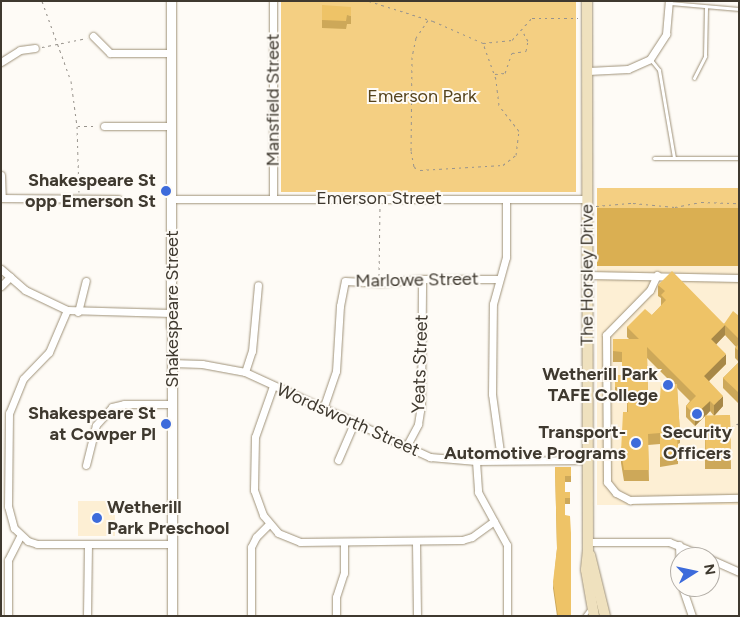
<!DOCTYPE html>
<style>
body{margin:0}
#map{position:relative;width:740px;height:617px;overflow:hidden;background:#fefbf6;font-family:Figtree,sans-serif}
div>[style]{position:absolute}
.built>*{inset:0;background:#fdefd4;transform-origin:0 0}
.green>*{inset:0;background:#f4cf82;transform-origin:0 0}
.forest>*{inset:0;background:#daaf52;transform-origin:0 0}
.path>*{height:1px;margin-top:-0.5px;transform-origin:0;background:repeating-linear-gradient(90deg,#98938c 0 2.5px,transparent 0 6.5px)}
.roads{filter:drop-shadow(0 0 1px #9f9279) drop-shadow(0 0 1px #9f9279)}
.service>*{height:3px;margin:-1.5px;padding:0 1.5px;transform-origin:1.5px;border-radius:1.5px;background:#fff}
.minor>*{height:7px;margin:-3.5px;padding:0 3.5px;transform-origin:3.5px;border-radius:3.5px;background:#fff}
.tertiary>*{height:9px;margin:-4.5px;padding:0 4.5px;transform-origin:4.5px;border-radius:4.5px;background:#fff}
.secondary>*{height:10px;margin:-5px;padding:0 5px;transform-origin:5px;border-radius:5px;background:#efe1be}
.wall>*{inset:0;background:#cda859}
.shaded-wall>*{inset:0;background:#a78848}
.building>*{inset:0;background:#eec367;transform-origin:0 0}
.dots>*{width:14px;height:14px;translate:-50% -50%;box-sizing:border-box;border:2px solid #fefbf6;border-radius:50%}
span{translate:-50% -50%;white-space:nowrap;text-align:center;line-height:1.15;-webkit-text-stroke:4px #fefbf6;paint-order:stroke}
.park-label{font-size:18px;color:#55431c}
.street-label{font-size:18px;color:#3f392f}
.poi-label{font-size:18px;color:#3f392f;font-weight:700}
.right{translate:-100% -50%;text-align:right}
.left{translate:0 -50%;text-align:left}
.frame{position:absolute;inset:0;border:2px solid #3f392f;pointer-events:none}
.north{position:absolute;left:670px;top:547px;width:50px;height:50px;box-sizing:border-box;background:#fefbf6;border:1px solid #b2ada6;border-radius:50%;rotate:80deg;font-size:14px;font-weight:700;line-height:20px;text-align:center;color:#3f392f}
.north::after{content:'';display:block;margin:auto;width:18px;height:22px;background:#3d6bdb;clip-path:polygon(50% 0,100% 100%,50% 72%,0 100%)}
</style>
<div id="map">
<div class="built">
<div style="left:739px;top:208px;width:297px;height:142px;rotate:90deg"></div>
<div style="left:78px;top:501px;width:37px;height:35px"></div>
</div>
<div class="green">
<div style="left:281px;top:1px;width:295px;height:191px"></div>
<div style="left:739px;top:188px;width:20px;height:142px;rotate:90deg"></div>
</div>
<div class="forest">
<div style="left:739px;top:208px;width:58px;height:142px;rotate:90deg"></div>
</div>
<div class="path">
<div style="left:42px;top:1px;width:85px;rotate:70.1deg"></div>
<div style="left:71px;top:81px;width:45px;rotate:82.4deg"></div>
<div style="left:77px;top:126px;width:66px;rotate:88.3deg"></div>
<div style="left:369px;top:1px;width:67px;rotate:17.4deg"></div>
<div style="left:433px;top:21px;width:55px;rotate:23.7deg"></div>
<div style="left:483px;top:43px;width:29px;rotate:-6deg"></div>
<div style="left:512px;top:40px;width:30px;rotate:-48deg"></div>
<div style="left:532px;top:18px;width:46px"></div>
<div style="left:428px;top:20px;width:22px;rotate:124deg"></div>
<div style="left:416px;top:38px;width:19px;rotate:102deg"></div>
<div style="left:412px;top:57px;width:94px;rotate:90.6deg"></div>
<div style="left:411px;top:151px;width:16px;rotate:79deg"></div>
<div style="left:414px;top:167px;width:7px;rotate:27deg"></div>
<div style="left:420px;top:170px;width:83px;rotate:-3.4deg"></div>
<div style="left:503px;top:165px;width:16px;rotate:-38deg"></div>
<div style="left:516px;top:155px;width:24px;rotate:-83deg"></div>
<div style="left:519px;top:131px;width:33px;rotate:-128deg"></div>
<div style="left:499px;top:105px;width:26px;rotate:-97deg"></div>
<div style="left:496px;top:79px;width:38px;rotate:-110deg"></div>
<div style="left:42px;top:47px;width:46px;rotate:-11.3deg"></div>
<div style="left:495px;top:74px;width:10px;rotate:-6deg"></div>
<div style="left:505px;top:73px;width:21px;rotate:-71deg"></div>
<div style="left:512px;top:53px;width:14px;rotate:-8deg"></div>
<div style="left:526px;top:51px;width:10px;rotate:-79deg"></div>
<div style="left:528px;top:41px;width:10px;rotate:-119deg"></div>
<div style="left:78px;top:126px;width:19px"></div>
<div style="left:596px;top:206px;width:37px;rotate:-5deg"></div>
<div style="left:633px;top:203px;width:42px;rotate:5.4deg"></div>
<div style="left:675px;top:207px;width:26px;rotate:-11deg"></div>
<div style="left:701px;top:202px;width:38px;rotate:2deg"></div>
<div style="left:379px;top:276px;width:71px;rotate:-89.2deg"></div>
<div style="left:731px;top:428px;width:9px;rotate:-32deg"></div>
</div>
<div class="roads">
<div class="service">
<div style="left:670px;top:3px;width:69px;rotate:5deg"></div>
<div style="left:651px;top:60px;width:13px;rotate:51deg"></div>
<div style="left:659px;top:70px;width:89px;rotate:80.3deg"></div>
<div style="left:694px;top:78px;width:25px;rotate:-63deg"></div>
<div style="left:705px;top:56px;width:48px;rotate:-88.8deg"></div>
<div style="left:654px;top:158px;width:85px"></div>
<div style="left:584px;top:616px;width:10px;rotate:-53deg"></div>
</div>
<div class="minor">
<div style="left:93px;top:36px;width:24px;rotate:45deg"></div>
<div style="left:110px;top:53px;width:61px"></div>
<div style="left:1px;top:62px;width:22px;rotate:-32deg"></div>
<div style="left:20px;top:50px;width:15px;rotate:-8deg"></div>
<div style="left:588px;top:71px;width:40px;rotate:-2.9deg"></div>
<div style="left:628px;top:69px;width:24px;rotate:-24deg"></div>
<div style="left:650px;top:59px;width:30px;rotate:-57deg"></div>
<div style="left:666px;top:34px;width:33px;rotate:-85deg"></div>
<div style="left:104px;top:126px;width:67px"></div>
<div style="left:1px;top:175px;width:23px;rotate:88deg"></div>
<div style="left:1px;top:198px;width:117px;rotate:0.5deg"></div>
<div style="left:171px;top:199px;width:416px"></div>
<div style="left:273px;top:199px;width:198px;rotate:-90deg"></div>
<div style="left:1px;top:269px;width:32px;rotate:41deg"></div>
<div style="left:25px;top:290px;width:47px;rotate:25.5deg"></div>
<div style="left:67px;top:310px;width:104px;rotate:1.7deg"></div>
<div style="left:588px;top:275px;width:151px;rotate:1.1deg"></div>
<div style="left:657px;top:275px;width:17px;rotate:115deg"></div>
<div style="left:650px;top:290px;width:63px;rotate:134.4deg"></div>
<div style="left:606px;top:335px;width:147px;rotate:89.6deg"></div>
<div style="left:607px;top:482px;width:14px;rotate:51deg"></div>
<div style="left:616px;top:493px;width:16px;rotate:27deg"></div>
<div style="left:630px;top:500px;width:109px;rotate:-1.1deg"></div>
<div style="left:1px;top:286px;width:13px;rotate:-45deg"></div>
<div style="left:67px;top:310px;width:46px;rotate:113.2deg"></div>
<div style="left:49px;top:352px;width:37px;rotate:134deg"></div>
<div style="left:23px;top:379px;width:37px;rotate:112deg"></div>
<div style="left:9px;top:413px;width:93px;rotate:90.6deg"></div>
<div style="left:8px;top:506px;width:23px;rotate:75deg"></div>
<div style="left:14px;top:528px;width:19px;rotate:43deg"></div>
<div style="left:28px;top:541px;width:9px;rotate:18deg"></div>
<div style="left:37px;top:544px;width:135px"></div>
<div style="left:78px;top:312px;width:32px;rotate:-76deg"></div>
<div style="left:172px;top:363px;width:30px;rotate:2deg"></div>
<div style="left:202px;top:364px;width:44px;rotate:10.5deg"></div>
<div style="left:245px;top:372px;width:204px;rotate:24.7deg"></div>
<div style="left:430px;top:457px;width:46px;rotate:5deg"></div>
<div style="left:476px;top:461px;width:112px;rotate:-0.5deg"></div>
<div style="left:245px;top:372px;width:22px;rotate:-72deg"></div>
<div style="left:252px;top:351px;width:66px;rotate:-84.8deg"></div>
<div style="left:273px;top:386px;width:54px;rotate:109.4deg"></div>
<div style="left:255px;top:437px;width:53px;rotate:91.1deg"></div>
<div style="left:254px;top:490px;width:27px;rotate:70deg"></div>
<div style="left:263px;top:515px;width:23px;rotate:50deg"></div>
<div style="left:278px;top:533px;width:24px;rotate:22deg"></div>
<div style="left:300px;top:542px;width:162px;rotate:-0.7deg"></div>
<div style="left:462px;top:540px;width:10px;rotate:-17deg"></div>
<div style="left:472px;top:537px;width:27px;rotate:-36deg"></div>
<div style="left:323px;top:409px;width:40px;rotate:-71.1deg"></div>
<div style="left:336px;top:371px;width:65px;rotate:-86.5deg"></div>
<div style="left:340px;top:306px;width:25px;rotate:-79deg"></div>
<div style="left:345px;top:281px;width:34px;rotate:3deg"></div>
<div style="left:379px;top:283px;width:43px;rotate:-5.3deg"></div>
<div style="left:422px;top:279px;width:77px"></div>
<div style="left:406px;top:447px;width:26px;rotate:-62deg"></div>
<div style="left:418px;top:424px;width:19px;rotate:-81deg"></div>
<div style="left:421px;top:405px;width:126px;rotate:-89.5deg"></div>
<div style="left:501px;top:459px;width:66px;rotate:-97.9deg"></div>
<div style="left:492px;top:394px;width:90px;rotate:-89.4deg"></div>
<div style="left:493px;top:304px;width:49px;rotate:-74.5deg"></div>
<div style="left:506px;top:257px;width:58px;rotate:-90deg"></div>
<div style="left:338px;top:460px;width:40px;rotate:-66.6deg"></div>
<div style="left:476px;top:461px;width:31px;rotate:86deg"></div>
<div style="left:478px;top:492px;width:60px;rotate:61.3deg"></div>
<div style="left:507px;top:545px;width:71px;rotate:90deg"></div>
<div style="left:86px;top:465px;width:41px;rotate:-76deg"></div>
<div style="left:96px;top:425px;width:24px;rotate:-48deg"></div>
<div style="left:112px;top:407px;width:12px;rotate:-14deg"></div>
<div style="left:124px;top:404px;width:48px"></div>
<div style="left:588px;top:542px;width:81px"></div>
<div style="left:669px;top:542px;width:40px;rotate:22deg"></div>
<div style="left:416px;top:543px;width:73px;rotate:89.2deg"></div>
<div style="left:679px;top:545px;width:35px;rotate:88deg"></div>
<div style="left:710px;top:559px;width:32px;rotate:24deg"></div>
<div style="left:682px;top:587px;width:31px;rotate:71deg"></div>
<div style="left:8px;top:616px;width:56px;rotate:-90deg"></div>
<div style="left:8px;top:560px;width:27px;rotate:-63deg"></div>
<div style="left:87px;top:616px;width:71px;rotate:-89.2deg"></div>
<div style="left:251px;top:616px;width:69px;rotate:-90deg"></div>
<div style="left:251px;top:547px;width:11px;rotate:-63deg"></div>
<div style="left:256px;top:537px;width:18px;rotate:-45deg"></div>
<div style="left:336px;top:616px;width:19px;rotate:-90deg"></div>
<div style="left:336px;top:597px;width:25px;rotate:-72deg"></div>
<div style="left:344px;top:573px;width:30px;rotate:-90deg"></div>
</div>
<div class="tertiary">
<div style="left:171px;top:1px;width:615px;rotate:89.91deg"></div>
</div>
<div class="secondary">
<div style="left:587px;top:1px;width:549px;rotate:89.9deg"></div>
<div style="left:588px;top:550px;width:20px;rotate:96deg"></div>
<div style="left:586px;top:570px;width:47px;rotate:80.1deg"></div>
<div style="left:590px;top:555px;width:63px;rotate:76.2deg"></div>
</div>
</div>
<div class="wall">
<div style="clip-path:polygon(322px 5px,351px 16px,351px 24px,347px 24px,346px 29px,322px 28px)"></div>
<div style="clip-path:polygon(evenodd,658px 285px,724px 324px,739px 316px,739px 362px,735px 358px,735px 348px,736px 347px,725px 335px,716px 344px,726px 364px,709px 381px,723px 406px,714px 416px,730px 415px,731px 469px,705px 469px,705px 416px,695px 426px,686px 417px,686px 406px,690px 401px,677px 388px,680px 433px,680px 443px,678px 444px,678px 464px,660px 467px,660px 444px,648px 445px,649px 481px,624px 481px,621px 463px,621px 452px,627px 412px,627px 400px,615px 398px,615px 375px,622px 375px,622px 362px,613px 362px,613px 339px,629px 339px,627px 337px,627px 327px,652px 315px,661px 306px,661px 298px,658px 296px,658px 285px,647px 358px,673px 384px,660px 397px,648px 398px,647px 358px,658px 285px,710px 411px,714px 416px,706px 416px,710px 411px)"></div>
<div style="clip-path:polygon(739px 362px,739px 404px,723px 388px,723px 378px)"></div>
<div style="clip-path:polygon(555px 467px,571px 467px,571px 482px,565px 482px,565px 492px,570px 492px,570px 504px,565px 504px,565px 515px,571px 616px,557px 616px,553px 588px,557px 549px)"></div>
</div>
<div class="shaded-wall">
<div style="clip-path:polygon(725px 325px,725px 335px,711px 350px,711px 339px)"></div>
<div style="clip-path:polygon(726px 354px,726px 364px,704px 386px,704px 376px)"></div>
<div style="clip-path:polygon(723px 396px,723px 406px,714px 416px,714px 405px)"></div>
<div style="clip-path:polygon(710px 401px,710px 411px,695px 426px,695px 415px)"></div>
</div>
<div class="building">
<div style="clip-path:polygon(322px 5px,351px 7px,351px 16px,347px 15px,346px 21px,322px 20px)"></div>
<div style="clip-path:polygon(672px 271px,724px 324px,733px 311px,739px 316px,739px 339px,725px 325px,711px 339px,726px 354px,704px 376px,723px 396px,714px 405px,710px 401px,695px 415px,686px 406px,696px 396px,647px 347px,648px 398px,660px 397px,661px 384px,677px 384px,680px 433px,677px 433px,678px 454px,660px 457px,660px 433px,648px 434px,649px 470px,624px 470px,621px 452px,623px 412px,628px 412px,627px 390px,615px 387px,615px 375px,622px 375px,622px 352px,613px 351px,613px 339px,639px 339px,627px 327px,645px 309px,652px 315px,666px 300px,661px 295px,665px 291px,658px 285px)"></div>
<div style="clip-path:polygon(739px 344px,739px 351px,735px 348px)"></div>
<div style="clip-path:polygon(739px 362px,739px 393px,723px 378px)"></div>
<div style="left:730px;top:415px;width:43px;height:25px;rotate:89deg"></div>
<div style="clip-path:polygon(555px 467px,571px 467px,571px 476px,565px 476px,565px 492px,570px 492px,570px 498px,565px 498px,565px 515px,570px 516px,571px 533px,571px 616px,558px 616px,553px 582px,557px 548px)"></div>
</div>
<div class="dots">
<div style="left:166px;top:191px;background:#3d6bdb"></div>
<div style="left:668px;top:385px;background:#3d6bdb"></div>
<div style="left:697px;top:414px;background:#3d6bdb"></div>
<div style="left:166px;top:424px;background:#3d6bdb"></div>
<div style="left:636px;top:443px;background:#3d6bdb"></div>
<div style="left:97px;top:518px;background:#3d6bdb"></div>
</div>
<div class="park-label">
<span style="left:422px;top:96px">Emerson Park</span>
</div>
<div class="street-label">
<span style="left:273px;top:100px;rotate:-90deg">Mansfield Street</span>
<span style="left:379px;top:198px">Emerson Street</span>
<span style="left:587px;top:275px;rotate:-90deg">The Horsley Drive</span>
<span style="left:417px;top:280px;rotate:-1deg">Marlowe Street</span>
<span style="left:172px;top:309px;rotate:-90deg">Shakespeare Street</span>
<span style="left:420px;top:364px;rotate:-88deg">Yeats Street</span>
<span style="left:348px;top:420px;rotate:24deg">Wordsworth Street</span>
</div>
<div class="poi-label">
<span class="right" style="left:156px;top:191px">Shakespeare St<br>opp Emerson St</span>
<span class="right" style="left:658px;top:385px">Wetherill Park<br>TAFE College</span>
<span class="right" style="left:156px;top:424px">Shakespeare St<br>at Cowper Pl</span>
<span class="right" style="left:626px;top:443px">Transport-<br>Automotive Programs</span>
<span style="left:697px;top:443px">Security<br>Officers</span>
<span class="left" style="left:107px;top:518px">Wetherill<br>Park Preschool</span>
</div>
<div class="frame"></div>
<div class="north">N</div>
</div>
